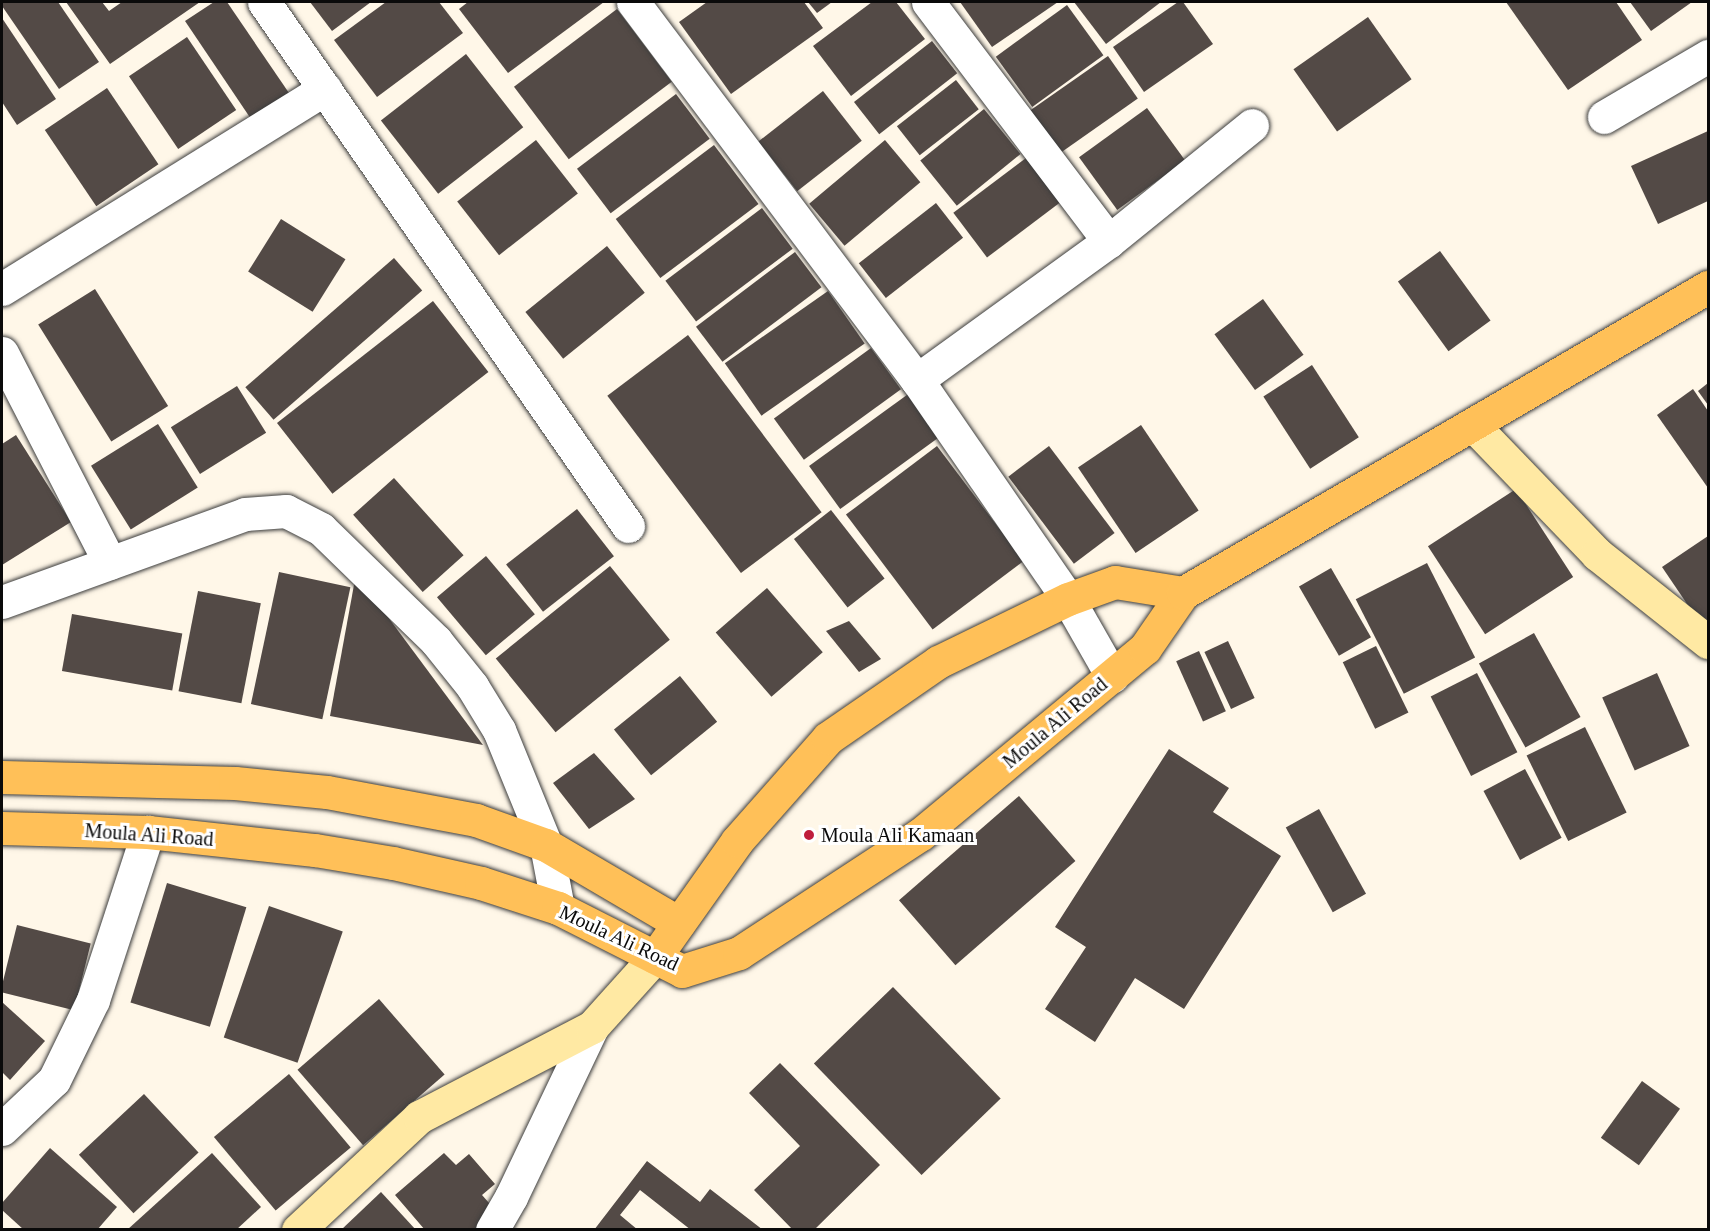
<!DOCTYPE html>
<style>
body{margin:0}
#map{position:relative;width:1710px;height:1231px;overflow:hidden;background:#fff7e8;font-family:"Times New Roman",serif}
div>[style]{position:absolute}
.building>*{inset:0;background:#534a46;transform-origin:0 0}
.roads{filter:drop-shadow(0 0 2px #3d3d3d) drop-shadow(0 0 2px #3d3d3d)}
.street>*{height:33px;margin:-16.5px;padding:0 16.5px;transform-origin:16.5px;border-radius:16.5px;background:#fff}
.secondary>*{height:33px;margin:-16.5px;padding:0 16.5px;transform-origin:16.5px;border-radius:16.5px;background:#ffe9a3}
.primary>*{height:33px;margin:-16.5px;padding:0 16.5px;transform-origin:16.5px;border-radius:16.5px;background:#ffc058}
.dots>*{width:16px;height:16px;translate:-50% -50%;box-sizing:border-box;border:3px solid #fff;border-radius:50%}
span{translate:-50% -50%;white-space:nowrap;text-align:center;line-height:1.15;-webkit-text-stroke:6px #fff;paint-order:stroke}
.street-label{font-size:20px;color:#0a0a0a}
.poi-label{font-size:20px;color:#0a0a0a}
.left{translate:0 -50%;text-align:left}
.frame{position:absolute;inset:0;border:3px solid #0a0a0a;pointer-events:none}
</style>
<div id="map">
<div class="building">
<div style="clip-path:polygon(2px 2px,58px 2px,99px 62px,59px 89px,2px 6px)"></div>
<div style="clip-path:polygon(66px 2px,102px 2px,109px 11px,122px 2px,200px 2px,110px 64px)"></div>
<div style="clip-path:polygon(214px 2px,227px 2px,289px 93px,251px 119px,185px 21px)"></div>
<div style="clip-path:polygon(310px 2px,371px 2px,332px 31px)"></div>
<div style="clip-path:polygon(386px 2px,439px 2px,463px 33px,377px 97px,334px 40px)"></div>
<div style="clip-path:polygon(468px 2px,604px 2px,508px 73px,459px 9px)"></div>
<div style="clip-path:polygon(707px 2px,804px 2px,823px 28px,731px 94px,679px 22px)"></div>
<div style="clip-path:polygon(808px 2px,832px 2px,817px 13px)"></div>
<div style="clip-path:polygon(872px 2px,896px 2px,925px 39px,851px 96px,813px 46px)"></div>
<div style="clip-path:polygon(960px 2px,1058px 2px,992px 47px)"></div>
<div style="clip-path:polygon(1074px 2px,1161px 2px,1106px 44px)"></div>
<div style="clip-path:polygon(1178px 2px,1183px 2px,1213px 44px,1144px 92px,1113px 47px)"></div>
<div style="clip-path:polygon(1506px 2px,1616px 2px,1642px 40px,1568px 90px)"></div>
<div style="clip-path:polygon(1630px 2px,1692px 2px,1651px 31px)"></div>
<div style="left:1067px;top:5px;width:62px;height:88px;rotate:54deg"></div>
<div style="left:617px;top:9px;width:91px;height:129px;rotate:53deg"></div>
<div style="left:1368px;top:17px;width:76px;height:91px;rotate:55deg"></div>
<div style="clip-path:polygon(2px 18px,56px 99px,17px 125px,2px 102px)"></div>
<div style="left:187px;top:37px;width:88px;height:70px;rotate:56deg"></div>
<div style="left:932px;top:41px;width:41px;height:99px;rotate:52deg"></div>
<div style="left:466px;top:54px;width:93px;height:108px;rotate:52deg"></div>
<div style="left:1108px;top:56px;width:52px;height:96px;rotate:55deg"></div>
<div style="left:956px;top:80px;width:37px;height:75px;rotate:52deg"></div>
<div style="left:107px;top:88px;width:92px;height:75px;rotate:56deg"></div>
<div style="left:823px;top:91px;width:63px;height:82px;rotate:52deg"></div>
<div style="left:676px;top:94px;width:56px;height:124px;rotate:53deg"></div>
<div style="left:1147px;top:108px;width:65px;height:84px;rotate:54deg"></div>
<div style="left:984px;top:109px;width:58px;height:82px;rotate:51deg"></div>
<div style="clip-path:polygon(1708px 131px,1708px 201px,1658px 224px,1631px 166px)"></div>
<div style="left:536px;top:140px;width:68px;height:100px;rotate:52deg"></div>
<div style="left:885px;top:140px;width:55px;height:99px;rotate:50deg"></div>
<div style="left:714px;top:145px;width:74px;height:123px;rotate:53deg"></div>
<div style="left:1026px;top:158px;width:56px;height:91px;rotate:53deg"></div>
<div style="left:936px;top:203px;width:44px;height:98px;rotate:52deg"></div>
<div style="left:762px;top:208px;width:51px;height:121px;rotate:53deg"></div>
<div style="left:281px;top:219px;width:76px;height:62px;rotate:32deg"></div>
<div style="left:607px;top:246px;width:60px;height:105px;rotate:51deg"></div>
<div style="left:1440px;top:251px;width:86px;height:52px;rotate:54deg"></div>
<div style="left:795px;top:252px;width:44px;height:124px;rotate:53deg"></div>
<div style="left:394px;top:258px;width:43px;height:197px;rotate:49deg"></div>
<div style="left:95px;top:289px;width:138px;height:67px;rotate:58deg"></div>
<div style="left:828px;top:291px;width:64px;height:126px;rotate:55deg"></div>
<div style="left:1263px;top:299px;width:69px;height:60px;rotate:54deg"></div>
<div style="left:433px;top:301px;width:90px;height:198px;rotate:52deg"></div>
<div style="left:688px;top:335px;width:222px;height:101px;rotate:53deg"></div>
<div style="left:871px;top:348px;width:51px;height:120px;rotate:54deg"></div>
<div style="left:1312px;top:365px;width:86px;height:58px;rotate:57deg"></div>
<div style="clip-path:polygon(1708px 383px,1708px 405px,1698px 391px)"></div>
<div style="left:237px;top:386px;width:55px;height:78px;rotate:58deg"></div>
<div style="clip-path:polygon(1693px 389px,1708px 411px,1708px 488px,1657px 415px)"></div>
<div style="left:911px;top:392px;width:53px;height:126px;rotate:54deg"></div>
<div style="left:158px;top:424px;width:75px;height:79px;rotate:58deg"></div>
<div style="left:1141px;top:425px;width:103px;height:76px;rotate:56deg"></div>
<div style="clip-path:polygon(16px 435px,71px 522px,2px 565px,2px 444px)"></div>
<div style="left:937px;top:446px;width:144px;height:114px;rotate:53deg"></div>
<div style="left:1049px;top:446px;width:109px;height:51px;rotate:53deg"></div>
<div style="left:394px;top:478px;width:104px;height:55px;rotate:48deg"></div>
<div style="left:1516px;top:489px;width:105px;height:105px;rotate:57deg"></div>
<div style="left:577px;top:509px;width:60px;height:90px;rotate:52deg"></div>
<div style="left:831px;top:510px;width:87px;height:47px;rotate:52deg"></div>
<div style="clip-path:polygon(1708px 536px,1708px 626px,1704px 629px,1662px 567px)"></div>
<div style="left:486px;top:556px;width:76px;height:64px;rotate:50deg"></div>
<div style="left:1427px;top:563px;width:106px;height:80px;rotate:63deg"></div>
<div style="left:610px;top:566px;width:95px;height:147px;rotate:51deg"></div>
<div style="left:1331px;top:568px;width:80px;height:37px;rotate:60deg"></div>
<div style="left:279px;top:572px;width:73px;height:135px;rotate:12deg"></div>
<div style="clip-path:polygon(356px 574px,483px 745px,330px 716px)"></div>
<div style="left:767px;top:588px;width:85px;height:68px;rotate:49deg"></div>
<div style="left:198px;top:591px;width:64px;height:102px;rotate:11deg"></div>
<div style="left:72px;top:614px;width:112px;height:58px;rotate:10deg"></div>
<div style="clip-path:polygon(849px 621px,881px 659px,859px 672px,826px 631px)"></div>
<div style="left:1534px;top:633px;width:96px;height:63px;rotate:61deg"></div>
<div style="left:1228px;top:641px;width:63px;height:26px;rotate:65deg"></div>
<div style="left:1376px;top:646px;width:74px;height:37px;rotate:64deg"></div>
<div style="left:1199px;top:651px;width:66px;height:25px;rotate:66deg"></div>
<div style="left:1477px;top:673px;width:89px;height:52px;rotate:63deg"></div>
<div style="left:1657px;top:673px;width:80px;height:60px;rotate:66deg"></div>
<div style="left:680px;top:676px;width:59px;height:85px;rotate:51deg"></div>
<div style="left:1585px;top:727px;width:95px;height:65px;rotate:64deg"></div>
<div style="clip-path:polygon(1169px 749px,1229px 788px,1213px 812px,1281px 856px,1184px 1009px,1135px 978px,1095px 1042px,1045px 1009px,1086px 947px,1055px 927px)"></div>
<div style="clip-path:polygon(594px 753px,635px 799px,589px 829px,553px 783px)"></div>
<div style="left:1525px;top:769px;width:78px;height:47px;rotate:62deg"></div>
<div style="left:1019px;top:796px;width:86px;height:159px;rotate:49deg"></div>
<div style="left:1319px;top:809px;width:97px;height:38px;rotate:61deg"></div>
<div style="left:167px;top:883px;width:83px;height:125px;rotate:17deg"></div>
<div style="left:269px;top:906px;width:78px;height:139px;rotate:19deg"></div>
<div style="left:17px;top:925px;width:76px;height:69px;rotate:14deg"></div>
<div style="left:893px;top:987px;width:155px;height:110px;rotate:46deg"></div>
<div style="left:379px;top:999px;width:100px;height:108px;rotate:49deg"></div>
<div style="clip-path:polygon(2px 1002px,45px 1041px,10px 1080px,2px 1072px)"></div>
<div style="clip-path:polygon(780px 1063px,880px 1165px,814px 1230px,793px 1230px,754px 1190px,800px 1146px,749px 1093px)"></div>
<div style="left:289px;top:1074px;width:96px;height:98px;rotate:50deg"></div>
<div style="left:1642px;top:1081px;width:47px;height:70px;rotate:36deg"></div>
<div style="left:144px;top:1094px;width:80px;height:89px;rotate:47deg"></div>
<div style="clip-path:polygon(50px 1148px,117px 1207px,97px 1230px,24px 1230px,2px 1210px,2px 1203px)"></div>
<div style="clip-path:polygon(212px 1153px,261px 1207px,236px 1230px,127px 1230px)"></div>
<div style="clip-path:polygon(444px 1153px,456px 1165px,469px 1154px,495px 1184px,482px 1195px,497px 1212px,477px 1230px,425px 1230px,395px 1195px)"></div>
<div style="clip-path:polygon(647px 1161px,700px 1202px,710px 1189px,763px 1230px,691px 1230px,640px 1190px,620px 1215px,638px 1230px,594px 1230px)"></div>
<div style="clip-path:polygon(381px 1192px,416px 1230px,341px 1230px)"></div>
</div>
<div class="roads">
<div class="street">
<div style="left:264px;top:2px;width:638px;rotate:55.21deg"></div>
<div style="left:633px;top:2px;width:473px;rotate:53.1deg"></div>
<div style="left:917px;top:380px;width:266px;rotate:55.4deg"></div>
<div style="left:1068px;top:599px;width:89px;rotate:60.3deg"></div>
<div style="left:928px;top:2px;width:300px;rotate:52.9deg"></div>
<div style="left:1604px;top:117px;width:121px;rotate:-30.4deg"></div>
<div style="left:2px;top:289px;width:380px;rotate:-31.8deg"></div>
<div style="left:2px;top:353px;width:236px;rotate:62.8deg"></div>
<div style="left:917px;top:380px;width:237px;rotate:-35.9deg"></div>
<div style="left:1109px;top:241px;width:184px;rotate:-39deg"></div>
<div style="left:2px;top:602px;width:258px;rotate:-19.9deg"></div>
<div style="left:245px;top:514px;width:41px;rotate:-4.2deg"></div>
<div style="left:286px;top:511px;width:39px;rotate:27deg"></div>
<div style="left:321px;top:529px;width:161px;rotate:44.2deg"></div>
<div style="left:436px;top:641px;width:58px;rotate:51.3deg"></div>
<div style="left:472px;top:686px;width:52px;rotate:58.5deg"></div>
<div style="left:499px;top:730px;width:124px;rotate:67.8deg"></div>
<div style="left:546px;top:845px;width:64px;rotate:79.2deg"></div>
<div style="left:2px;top:1129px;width:71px;rotate:-43.3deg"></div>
<div style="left:54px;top:1080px;width:89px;rotate:-64deg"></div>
<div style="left:93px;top:1000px;width:177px;rotate:-71.9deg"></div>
<div style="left:492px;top:1230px;width:38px;rotate:-60deg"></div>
<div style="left:511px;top:1197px;width:188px;rotate:-64.5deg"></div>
</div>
<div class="secondary">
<div style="left:1473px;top:425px;width:179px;rotate:46.1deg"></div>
<div style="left:1597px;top:554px;width:142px;rotate:38.4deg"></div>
<div style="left:298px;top:1230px;width:166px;rotate:-43deg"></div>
<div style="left:419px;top:1117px;width:195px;rotate:-27.5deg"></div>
<div style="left:592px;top:1027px;width:94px;rotate:-48deg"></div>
</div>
<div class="primary">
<div style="left:2px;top:777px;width:233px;rotate:1.5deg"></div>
<div style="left:235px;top:783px;width:92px;rotate:5.6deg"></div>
<div style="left:327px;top:792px;width:152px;rotate:10.6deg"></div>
<div style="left:476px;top:820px;width:74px;rotate:19.7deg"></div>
<div style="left:546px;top:845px;width:154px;rotate:30.4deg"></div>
<div style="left:2px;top:828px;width:146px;rotate:1.6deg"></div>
<div style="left:148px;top:832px;width:168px;rotate:6.2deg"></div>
<div style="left:315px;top:850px;width:79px;rotate:9.5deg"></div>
<div style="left:393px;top:863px;width:90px;rotate:12.8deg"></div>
<div style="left:481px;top:883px;width:81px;rotate:18deg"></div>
<div style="left:558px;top:908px;width:139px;rotate:26.9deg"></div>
<div style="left:682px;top:971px;width:60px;rotate:-17.5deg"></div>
<div style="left:739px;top:953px;width:217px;rotate:-33.2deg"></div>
<div style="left:921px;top:834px;width:291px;rotate:-39.7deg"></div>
<div style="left:1145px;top:648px;width:67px;rotate:-55.4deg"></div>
<div style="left:655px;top:957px;width:142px;rotate:-54.7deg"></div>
<div style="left:737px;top:841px;width:137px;rotate:-48.5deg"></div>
<div style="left:828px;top:738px;width:134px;rotate:-34.6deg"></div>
<div style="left:938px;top:662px;width:144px;rotate:-25.9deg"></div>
<div style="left:1068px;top:599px;width:50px;rotate:-19.9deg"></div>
<div style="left:1115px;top:582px;width:69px;rotate:9.2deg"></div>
<div style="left:1183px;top:593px;width:608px;rotate:-30.24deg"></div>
</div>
</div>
<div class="dots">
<div style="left:809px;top:835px;background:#bf1d3b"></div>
</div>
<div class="street-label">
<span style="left:1055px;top:723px;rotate:-40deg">Moula Ali Road</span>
<span style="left:149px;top:835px;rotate:4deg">Moula Ali Road</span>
<span style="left:619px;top:938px;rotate:25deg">Moula Ali Road</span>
</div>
<div class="poi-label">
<span class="left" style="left:821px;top:835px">Moula Ali Kamaan</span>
</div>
<div class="frame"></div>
</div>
